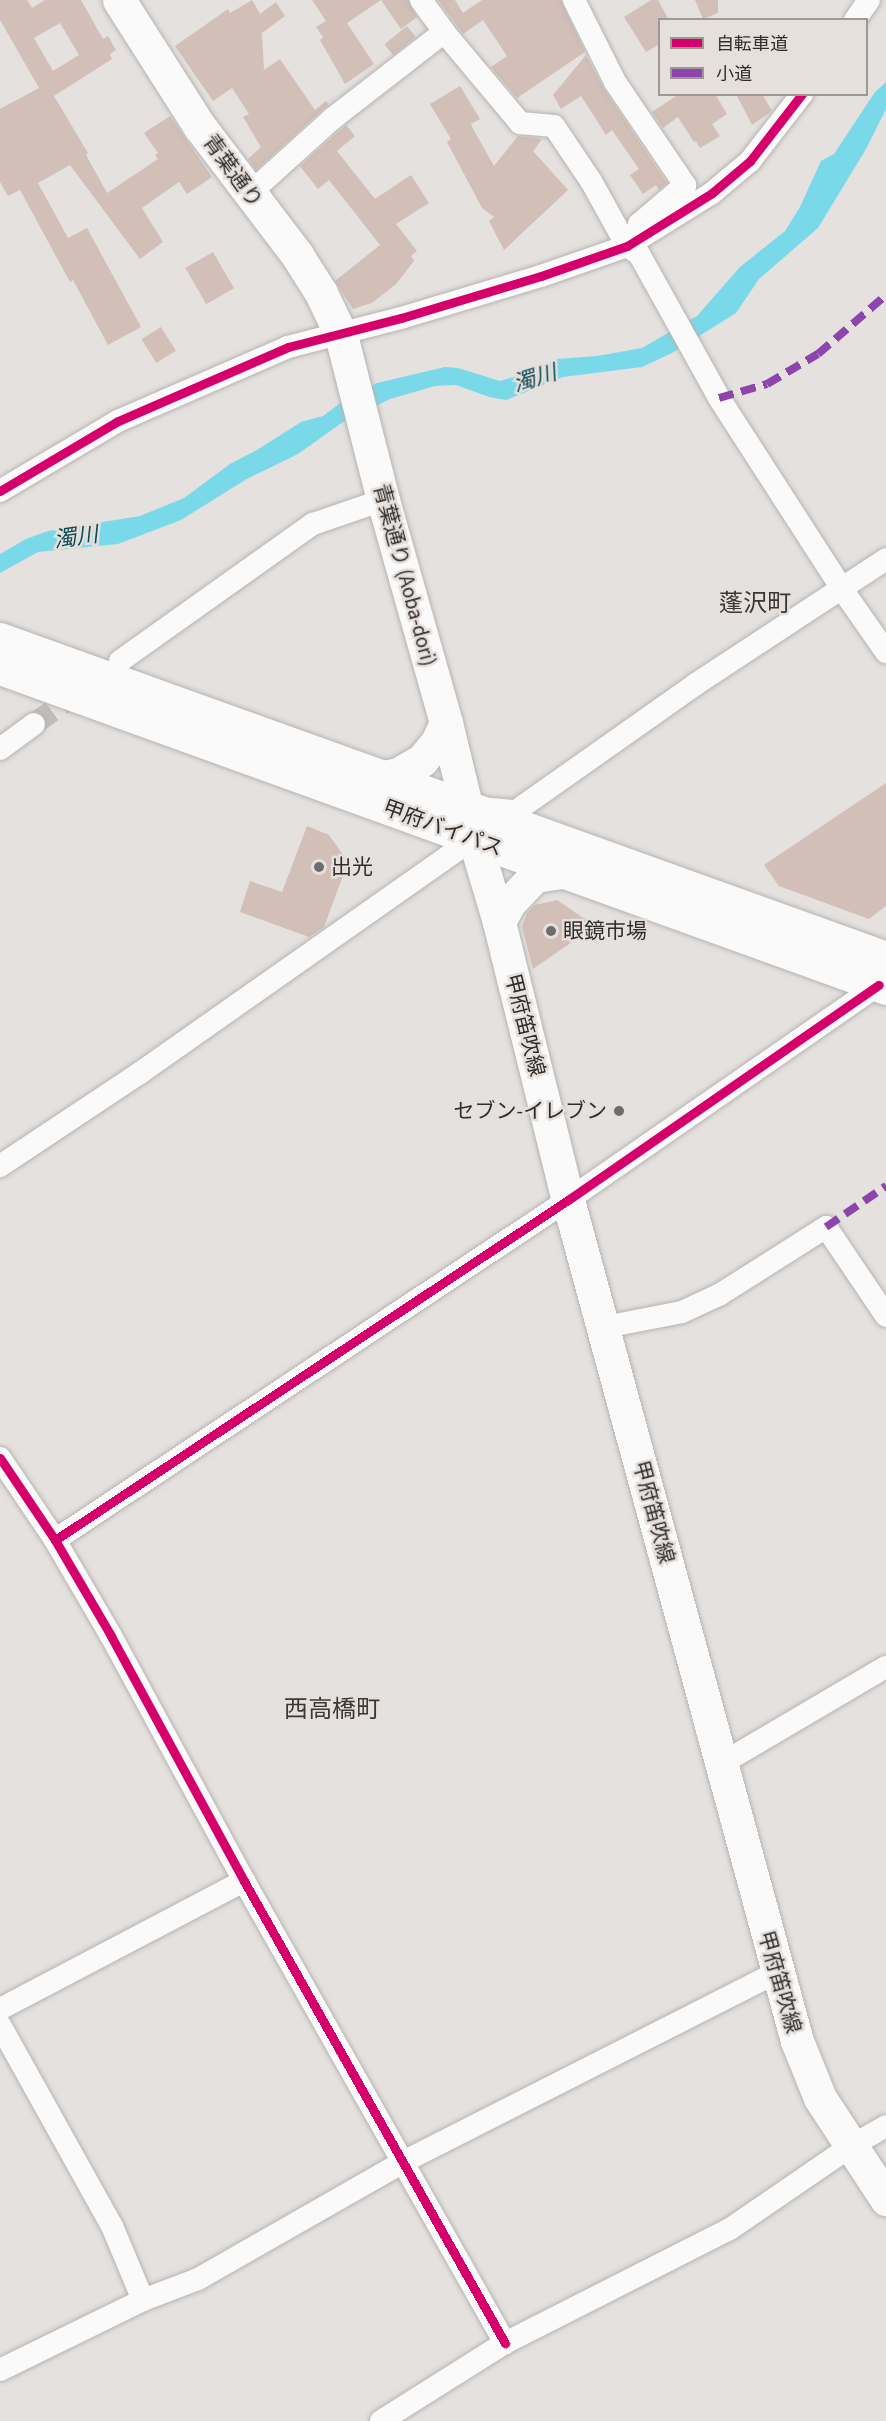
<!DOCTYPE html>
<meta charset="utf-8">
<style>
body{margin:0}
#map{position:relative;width:886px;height:2421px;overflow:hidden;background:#e4e1df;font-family:"Source Sans 3","Noto Sans JP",sans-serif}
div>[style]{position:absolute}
.water>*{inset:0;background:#7ad9e9}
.building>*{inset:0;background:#d2bfb7;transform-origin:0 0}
.street-tunnel>*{height:22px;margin-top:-11px;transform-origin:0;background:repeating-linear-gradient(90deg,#c0bdbb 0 22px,transparent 0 33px)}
.roads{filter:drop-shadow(0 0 2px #b6b4b2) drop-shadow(0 0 2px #b6b4b2)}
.street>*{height:22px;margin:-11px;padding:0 11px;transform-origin:11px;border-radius:11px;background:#fbfafa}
.primary>*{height:33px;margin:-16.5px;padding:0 16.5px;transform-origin:16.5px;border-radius:16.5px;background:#fbfafa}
.highway>*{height:33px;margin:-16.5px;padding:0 16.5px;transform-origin:16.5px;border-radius:16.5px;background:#fbfafa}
.quiet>*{height:8px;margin-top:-4px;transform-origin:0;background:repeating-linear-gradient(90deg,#8e44ad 0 15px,transparent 0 23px)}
.cycleway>*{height:9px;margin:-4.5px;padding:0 4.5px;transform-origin:4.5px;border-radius:4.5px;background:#d6006c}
.dots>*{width:16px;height:16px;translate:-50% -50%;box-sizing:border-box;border:3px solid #e6e0dd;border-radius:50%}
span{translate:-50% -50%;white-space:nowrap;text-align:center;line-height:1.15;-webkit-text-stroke:5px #e6e0dd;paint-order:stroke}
.street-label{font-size:21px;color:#2f2d2c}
.poi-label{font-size:21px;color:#2f2d2c}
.left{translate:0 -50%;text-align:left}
.right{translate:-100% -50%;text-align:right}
.water-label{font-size:22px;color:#104b55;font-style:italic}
.quarter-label{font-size:24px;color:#3c3735}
.legend{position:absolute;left:658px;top:18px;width:210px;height:78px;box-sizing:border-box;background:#e6e0dd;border:2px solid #9d9896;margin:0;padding:8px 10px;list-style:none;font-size:18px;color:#2f2d2c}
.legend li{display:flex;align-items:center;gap:12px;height:30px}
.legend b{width:30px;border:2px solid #9d9896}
</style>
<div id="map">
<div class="water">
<div style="clip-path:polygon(886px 82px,886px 109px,866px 149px,818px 228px,759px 279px,736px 313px,672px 353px,642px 367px,563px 377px,506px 400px,489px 397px,456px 385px,435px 386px,390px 399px,343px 422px,298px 454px,245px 480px,181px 520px,118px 544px,38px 552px,0 573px,0 554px,26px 539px,48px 531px,140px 516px,184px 498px,230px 464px,257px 450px,301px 422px,323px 416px,351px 395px,377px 383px,445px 367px,458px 368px,500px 381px,534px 371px,556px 359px,597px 356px,642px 348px,697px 316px,740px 267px,785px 231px,800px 207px,821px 161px,834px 154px,875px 92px)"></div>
</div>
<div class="building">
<div style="clip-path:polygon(evenodd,0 0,27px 0,32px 8px,45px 0,81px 0,103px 39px,108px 36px,116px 50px,110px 54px,112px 59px,54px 96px,88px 153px,86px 155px,107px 193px,158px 159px,155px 155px,158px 153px,144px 133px,170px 116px,212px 177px,187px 194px,179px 182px,142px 208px,163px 242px,140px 259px,70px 165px,38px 183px,68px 238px,87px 228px,141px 327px,108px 345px,73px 280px,70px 282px,20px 190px,8px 196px,0 182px,0 109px,39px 88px,0 20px,0 0,60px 23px,79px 55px,53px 71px,34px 38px,60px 23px)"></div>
<div style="clip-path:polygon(252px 0,260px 14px,276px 2px,285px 16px,262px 33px,264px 70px,280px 59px,315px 110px,326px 101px,329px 104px,256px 170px,248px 159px,261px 147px,243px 117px,249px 114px,232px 88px,213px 101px,175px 46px,228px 9px,230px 13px)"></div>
<div style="clip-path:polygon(312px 0,408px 0,417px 17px,401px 29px,381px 0,347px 23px,374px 64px,345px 84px,320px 40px,323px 37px,316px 27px,326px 21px)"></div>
<div style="clip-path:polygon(438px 0,455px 0,463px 13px,482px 0,561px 0,585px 52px,517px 98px,491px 67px,507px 56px,483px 20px,463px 34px)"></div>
<div style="clip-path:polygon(651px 0,658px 0,669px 20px,660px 20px,660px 44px,646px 52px,624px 17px)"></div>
<div style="clip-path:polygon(695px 0,718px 0,718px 13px,703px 19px)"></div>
<div style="left:407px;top:26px;width:14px;height:29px;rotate:51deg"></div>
<div style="clip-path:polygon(586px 55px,604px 89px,667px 183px,659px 190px,656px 185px,643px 194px,630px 175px,639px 169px,612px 130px,606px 135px,581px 96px,561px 109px,553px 95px)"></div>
<div style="clip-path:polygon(460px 86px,480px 119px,471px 124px,472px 127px,494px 166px,518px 136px,542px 139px,533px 151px,568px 190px,504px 250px,489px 221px,494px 217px,482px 208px,447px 142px,451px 139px,430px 104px)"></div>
<div style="clip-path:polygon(679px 94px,715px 94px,727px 114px,712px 124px,720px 136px,700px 148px,696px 141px,694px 142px,678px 117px,663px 128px,652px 112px)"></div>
<div style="clip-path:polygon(736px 94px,762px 94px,772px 111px,752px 125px)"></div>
<div style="clip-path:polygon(346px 125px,355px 136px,337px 151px,375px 199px,411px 175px,429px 203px,396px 224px,417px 251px,411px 256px,414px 261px,396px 284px,372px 303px,353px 309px,335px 281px,380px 245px,329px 180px,318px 189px,300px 166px)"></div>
<div style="left:213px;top:252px;width:42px;height:32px;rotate:60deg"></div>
<div style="left:161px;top:327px;width:28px;height:23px;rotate:58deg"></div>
<div style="clip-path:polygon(886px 783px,886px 906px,869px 919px,779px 886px,764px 865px)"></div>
<div style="clip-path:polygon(307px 826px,329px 835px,348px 862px,324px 927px,309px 937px,240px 912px,250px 881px,282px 892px)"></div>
<div style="clip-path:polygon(557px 900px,595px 926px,533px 969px,522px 927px,527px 913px,535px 905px)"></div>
</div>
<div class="street-tunnel">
<div style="left:34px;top:724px;width:60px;rotate:-35.5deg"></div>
</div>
<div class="roads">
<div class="street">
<div style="left:421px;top:0;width:39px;rotate:54deg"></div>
<div style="left:444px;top:32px;width:119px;rotate:50.1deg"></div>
<div style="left:520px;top:123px;width:34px;rotate:5deg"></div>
<div style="left:554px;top:126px;width:66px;rotate:56.1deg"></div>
<div style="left:591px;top:181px;width:74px;rotate:61deg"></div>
<div style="left:627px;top:246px;width:14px;rotate:34deg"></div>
<div style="left:639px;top:254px;width:165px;rotate:60.9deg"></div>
<div style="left:719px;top:398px;width:227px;rotate:57.2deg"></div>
<div style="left:842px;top:589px;width:77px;rotate:55.1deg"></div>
<div style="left:574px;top:0;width:92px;rotate:63.4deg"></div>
<div style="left:615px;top:82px;width:125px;rotate:55.8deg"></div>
<div style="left:685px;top:185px;width:60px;rotate:139.7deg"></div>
<div style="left:639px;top:224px;width:6px;rotate:99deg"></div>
<div style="left:855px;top:20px;width:24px;rotate:-55deg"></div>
<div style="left:249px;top:194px;width:112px;rotate:-42.1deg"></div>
<div style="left:332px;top:119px;width:142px;rotate:-37.8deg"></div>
<div style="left:0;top:491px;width:137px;rotate:-30.7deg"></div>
<div style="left:118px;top:421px;width:185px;rotate:-23.5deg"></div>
<div style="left:288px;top:347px;width:117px;rotate:-14.4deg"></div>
<div style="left:401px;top:318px;width:146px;rotate:-16.7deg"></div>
<div style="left:541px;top:276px;width:91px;rotate:-19.2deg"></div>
<div style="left:627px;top:246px;width:100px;rotate:-31.9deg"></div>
<div style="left:712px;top:193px;width:50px;rotate:-40.1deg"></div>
<div style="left:750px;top:161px;width:85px;rotate:-52.2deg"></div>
<div style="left:120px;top:661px;width:237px;rotate:-35.4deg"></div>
<div style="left:313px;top:524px;width:74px;rotate:-18.9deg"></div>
<div style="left:0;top:749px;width:42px;rotate:-36.3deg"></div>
<div style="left:491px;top:809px;width:25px;rotate:5deg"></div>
<div style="left:516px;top:811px;width:220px;rotate:-35.2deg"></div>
<div style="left:696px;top:684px;width:227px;rotate:-33.3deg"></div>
<div style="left:0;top:1166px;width:168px;rotate:-33.6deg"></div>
<div style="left:140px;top:1073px;width:408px;rotate:-35.1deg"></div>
<div style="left:605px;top:1327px;width:78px;rotate:-11deg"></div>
<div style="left:682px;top:1312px;width:41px;rotate:-24.7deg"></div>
<div style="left:719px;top:1295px;width:127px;rotate:-32.4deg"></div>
<div style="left:826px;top:1227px;width:107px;rotate:56deg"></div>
<div style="left:0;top:1458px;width:99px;rotate:56.1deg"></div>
<div style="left:55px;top:1540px;width:111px;rotate:59.7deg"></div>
<div style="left:111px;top:1636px;width:279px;rotate:61.5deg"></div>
<div style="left:244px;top:1881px;width:531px;rotate:60.54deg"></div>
<div style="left:55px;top:1540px;width:615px;rotate:-33.54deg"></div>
<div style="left:568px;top:1200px;width:378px;rotate:-34.7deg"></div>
<div style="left:721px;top:1764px;width:191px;rotate:-30.5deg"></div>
<div style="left:0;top:2009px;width:276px;rotate:-27.7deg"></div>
<div style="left:0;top:2025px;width:230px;rotate:60.9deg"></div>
<div style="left:112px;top:2226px;width:80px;rotate:67.3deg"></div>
<div style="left:0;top:2370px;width:159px;rotate:-26.1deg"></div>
<div style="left:143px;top:2300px;width:59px;rotate:-20.9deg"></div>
<div style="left:198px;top:2279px;width:236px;rotate:-29.7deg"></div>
<div style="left:403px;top:2162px;width:420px;rotate:-26.9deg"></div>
<div style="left:381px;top:2421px;width:146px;rotate:-32.2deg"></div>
<div style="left:505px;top:2343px;width:252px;rotate:-26.9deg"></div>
<div style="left:730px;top:2229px;width:147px;rotate:-34.4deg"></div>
<div style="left:851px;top:2146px;width:40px;rotate:-29.7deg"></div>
</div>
<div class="primary">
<div style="left:119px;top:0;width:151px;rotate:57.5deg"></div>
<div style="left:200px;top:127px;width:161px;rotate:52.8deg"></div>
<div style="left:297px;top:255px;width:45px;rotate:57.7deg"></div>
<div style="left:321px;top:293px;width:47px;rotate:64.5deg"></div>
<div style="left:341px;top:335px;width:170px;rotate:75.7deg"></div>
<div style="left:383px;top:500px;width:232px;rotate:74.2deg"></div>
<div style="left:446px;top:723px;width:118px;rotate:76.3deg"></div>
<div style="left:474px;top:838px;width:88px;rotate:73.4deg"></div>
<div style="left:499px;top:922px;width:286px;rotate:76.1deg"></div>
<div style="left:568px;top:1200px;width:872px;rotate:74.77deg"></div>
<div style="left:797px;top:2041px;width:61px;rotate:68deg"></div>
<div style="left:820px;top:2098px;width:121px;rotate:56.8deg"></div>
</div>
<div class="highway">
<div style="left:0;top:639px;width:942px;rotate:19.8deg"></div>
<div style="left:0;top:668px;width:942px;rotate:19.86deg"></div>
<div style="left:383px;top:777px;width:15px;rotate:-11deg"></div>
<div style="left:398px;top:774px;width:28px;rotate:-30deg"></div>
<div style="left:422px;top:760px;width:23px;rotate:-50deg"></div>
<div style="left:437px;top:742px;width:21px;rotate:-65deg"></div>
<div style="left:499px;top:922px;width:21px;rotate:-62deg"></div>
<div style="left:509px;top:903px;width:37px;rotate:-46deg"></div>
<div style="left:535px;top:876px;width:25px;rotate:-9deg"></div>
</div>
</div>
<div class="quiet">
<div style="left:719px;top:398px;width:50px;rotate:-16.3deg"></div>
<div style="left:767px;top:384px;width:59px;rotate:-30.5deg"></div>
<div style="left:818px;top:354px;width:90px;rotate:-40.9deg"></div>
<div style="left:826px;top:1227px;width:73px;rotate:-34.3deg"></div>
</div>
<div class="cycleway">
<div style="left:0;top:491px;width:137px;rotate:-30.7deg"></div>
<div style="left:118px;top:421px;width:185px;rotate:-23.5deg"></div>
<div style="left:288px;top:347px;width:117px;rotate:-14.4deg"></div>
<div style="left:401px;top:318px;width:146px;rotate:-16.7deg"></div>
<div style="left:541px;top:276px;width:91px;rotate:-19.2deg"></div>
<div style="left:627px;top:246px;width:100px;rotate:-31.9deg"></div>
<div style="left:712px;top:193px;width:50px;rotate:-40.1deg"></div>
<div style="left:750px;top:161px;width:85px;rotate:-52.2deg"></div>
<div style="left:0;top:1458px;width:99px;rotate:56.1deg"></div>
<div style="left:55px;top:1540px;width:111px;rotate:59.7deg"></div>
<div style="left:111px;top:1636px;width:279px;rotate:61.5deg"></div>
<div style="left:244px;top:1881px;width:531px;rotate:60.54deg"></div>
<div style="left:55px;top:1540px;width:615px;rotate:-33.54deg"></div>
<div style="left:568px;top:1200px;width:378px;rotate:-34.7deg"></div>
</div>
<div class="dots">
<div style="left:319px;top:867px;background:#6e6c6b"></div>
<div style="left:551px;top:931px;background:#6e6c6b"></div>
<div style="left:619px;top:1111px;background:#6e6c6b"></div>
</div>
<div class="street-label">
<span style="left:233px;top:171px;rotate:54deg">青葉通り</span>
<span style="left:405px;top:575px;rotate:75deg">青葉通り (Aoba-dori)</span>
<span style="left:443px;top:828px;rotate:20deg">甲府バイパス</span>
<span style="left:525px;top:1025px;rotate:76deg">甲府笛吹線</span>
<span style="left:654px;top:1512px;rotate:75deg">甲府笛吹線</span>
<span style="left:780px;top:1982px;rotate:74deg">甲府笛吹線</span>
</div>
<div class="poi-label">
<span class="left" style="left:331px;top:867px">出光</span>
<span class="left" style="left:563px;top:931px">眼鏡市場</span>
<span class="right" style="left:607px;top:1111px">セブン-イレブン</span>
</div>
<div class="water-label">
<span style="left:535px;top:379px;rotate:-17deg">濁川</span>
<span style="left:76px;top:538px;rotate:-8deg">濁川</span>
</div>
<div class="quarter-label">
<span style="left:755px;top:604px">蓬沢町</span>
<span style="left:332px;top:1710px">西高橋町</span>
</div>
<ul class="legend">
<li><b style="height:8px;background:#d6006c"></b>自転車道</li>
<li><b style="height:8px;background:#8e44ad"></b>小道</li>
</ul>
</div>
